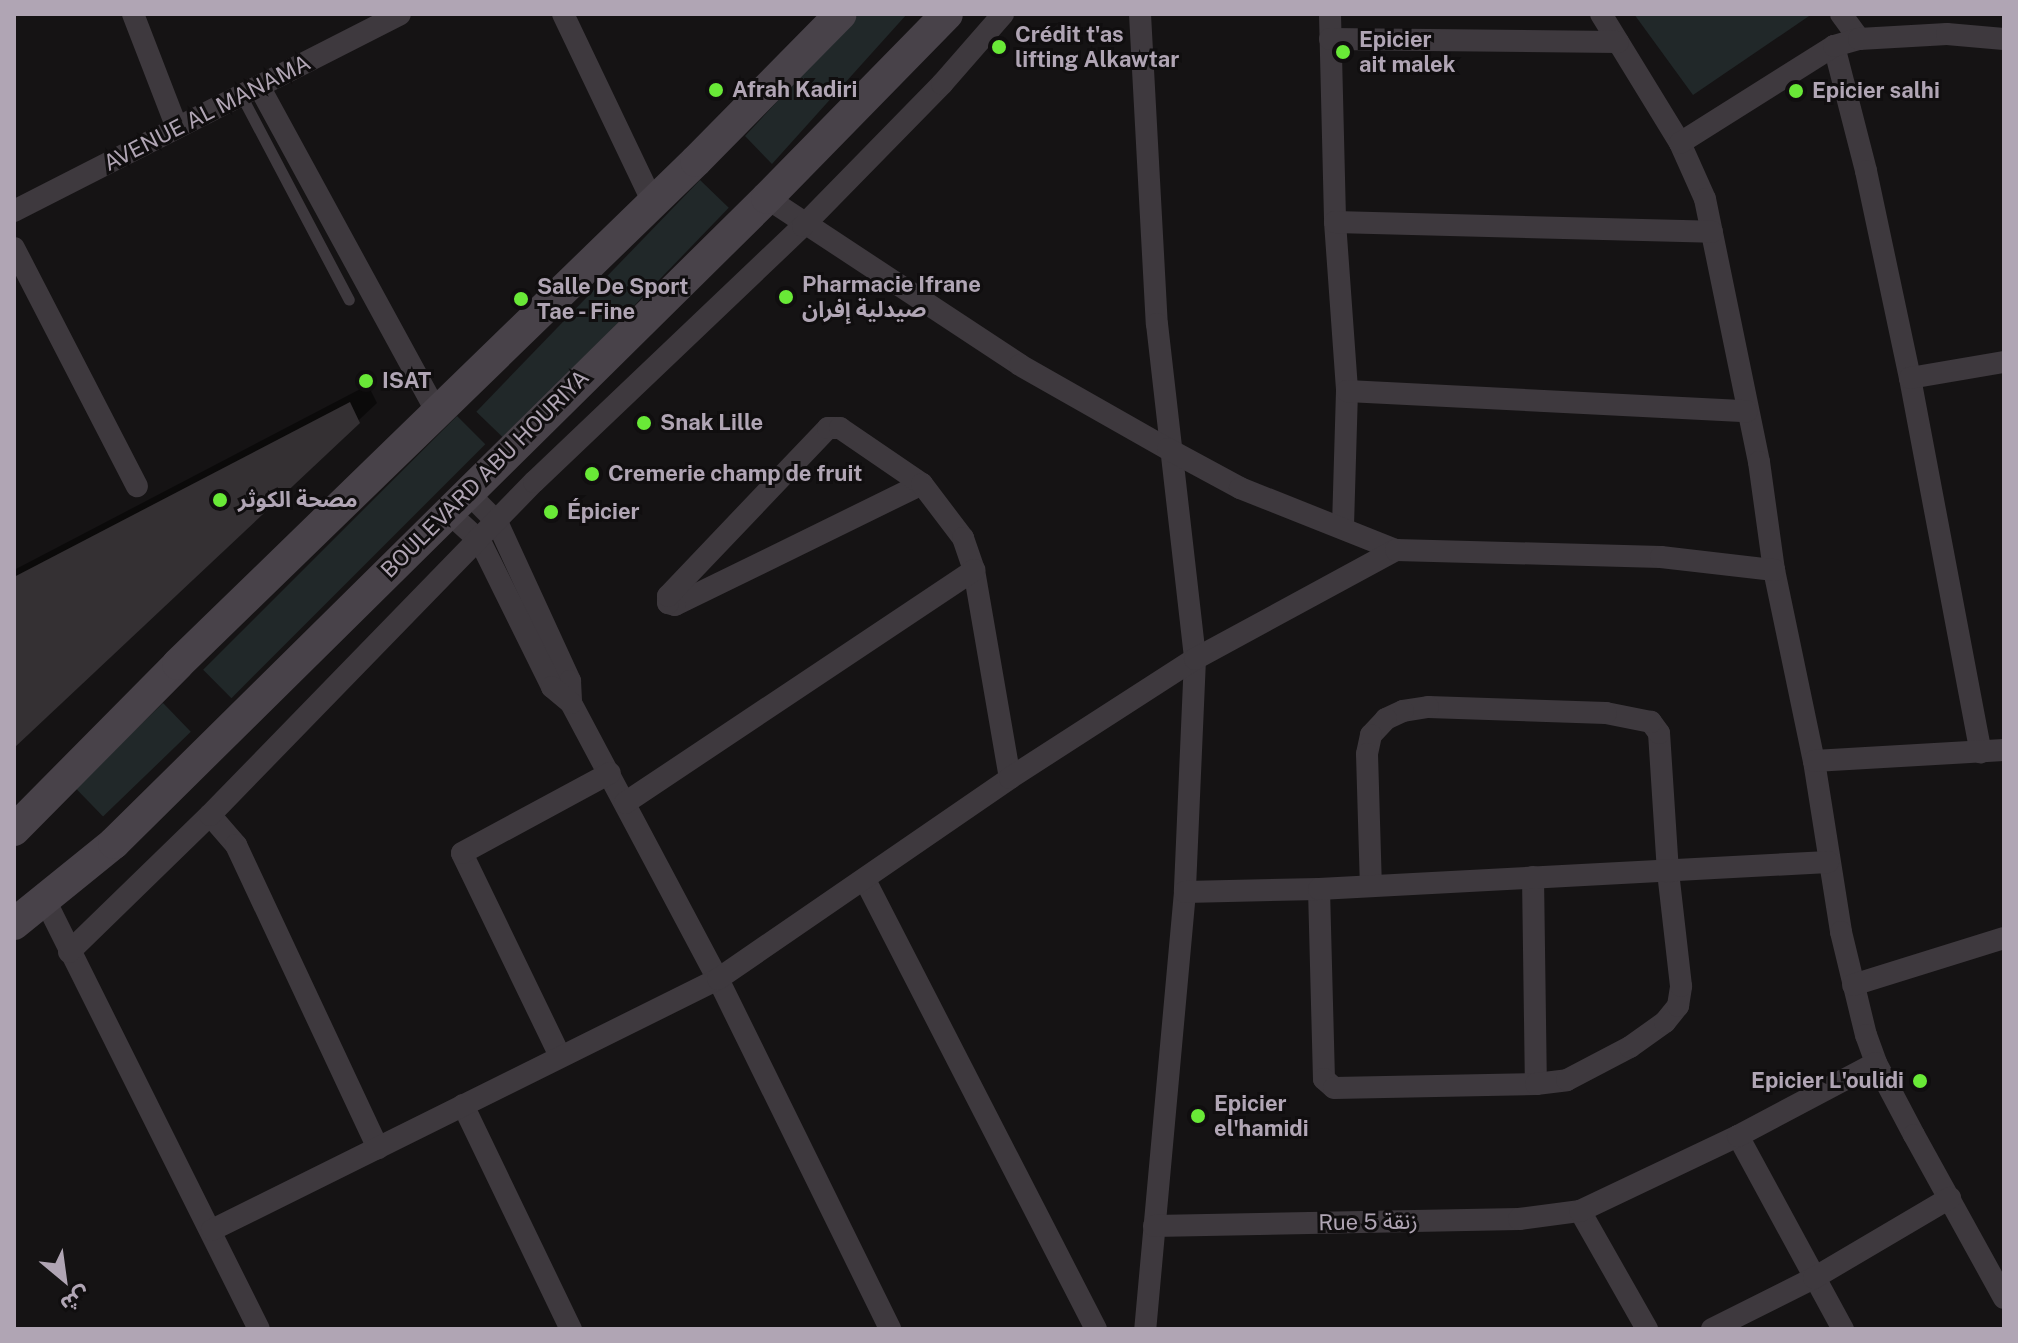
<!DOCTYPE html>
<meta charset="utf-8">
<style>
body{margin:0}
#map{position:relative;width:2018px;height:1343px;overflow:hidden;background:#151314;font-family:"Public Sans","Noto Sans Arabic",sans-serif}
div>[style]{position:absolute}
.green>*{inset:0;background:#212829;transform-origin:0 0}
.shadow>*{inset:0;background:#0007}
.building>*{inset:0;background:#343033}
.service>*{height:11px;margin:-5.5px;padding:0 5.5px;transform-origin:5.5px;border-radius:5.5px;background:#3e393e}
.minor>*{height:22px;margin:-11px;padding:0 11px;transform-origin:11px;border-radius:11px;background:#3e393e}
.secondary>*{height:32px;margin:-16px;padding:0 16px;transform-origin:16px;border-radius:16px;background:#484249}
.dots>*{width:22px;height:22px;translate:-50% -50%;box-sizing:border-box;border:4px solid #100e0f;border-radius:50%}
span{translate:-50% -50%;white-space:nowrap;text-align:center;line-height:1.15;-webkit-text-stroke:6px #100e0f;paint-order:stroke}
.poi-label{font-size:22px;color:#b0a5b4;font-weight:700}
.left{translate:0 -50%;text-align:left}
.right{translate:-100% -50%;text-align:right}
.street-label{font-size:22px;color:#b0a5b4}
.frame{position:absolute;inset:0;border:16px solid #b0a5b4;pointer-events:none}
.north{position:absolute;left:24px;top:1239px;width:80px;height:80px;-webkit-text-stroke:6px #100e0f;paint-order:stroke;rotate:151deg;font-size:22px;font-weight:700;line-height:32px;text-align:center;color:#b0a5b4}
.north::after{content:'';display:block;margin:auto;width:28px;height:36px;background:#b0a5b4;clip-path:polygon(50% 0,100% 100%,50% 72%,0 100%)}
</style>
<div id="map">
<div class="green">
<div style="clip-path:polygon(859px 14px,907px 14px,772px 164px,745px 136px)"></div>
<div style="clip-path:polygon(1634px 14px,1812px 14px,1693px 95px)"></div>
<div style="left:700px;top:180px;width:40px;height:322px;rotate:44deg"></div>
<div style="left:457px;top:416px;width:40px;height:359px;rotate:45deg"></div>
<div style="left:163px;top:703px;width:40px;height:122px;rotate:46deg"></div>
</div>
<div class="shadow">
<div style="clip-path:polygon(368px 385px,377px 403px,14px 745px,14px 570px)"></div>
</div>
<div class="building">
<div style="clip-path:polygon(350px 402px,360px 423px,14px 748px,14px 577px)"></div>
</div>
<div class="service">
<div style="left:242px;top:97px;width:229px;rotate:62.2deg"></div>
</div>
<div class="minor">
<div style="left:133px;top:14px;width:122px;rotate:68.9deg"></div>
<div style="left:563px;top:14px;width:207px;rotate:64.5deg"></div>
<div style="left:1140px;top:14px;width:310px;rotate:86.9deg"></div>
<div style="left:1157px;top:324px;width:337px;rotate:83.5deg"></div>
<div style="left:1195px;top:659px;width:233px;rotate:92.5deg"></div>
<div style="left:1185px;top:892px;width:439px;rotate:95.2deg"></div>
<div style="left:1330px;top:14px;width:208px;rotate:88.6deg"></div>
<div style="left:1335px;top:222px;width:169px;rotate:85.9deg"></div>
<div style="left:1347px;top:391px;width:136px;rotate:91.7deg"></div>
<div style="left:1601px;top:14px;width:151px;rotate:58.5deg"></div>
<div style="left:1680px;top:143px;width:61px;rotate:65.9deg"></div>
<div style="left:1705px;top:199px;width:268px;rotate:78.4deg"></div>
<div style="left:1759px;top:462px;width:109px;rotate:82.1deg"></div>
<div style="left:1774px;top:570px;width:195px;rotate:78.2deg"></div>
<div style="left:1814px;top:761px;width:173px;rotate:81deg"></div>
<div style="left:1841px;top:932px;width:106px;rotate:76.4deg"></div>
<div style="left:1866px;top:1035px;width:30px;rotate:70deg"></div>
<div style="left:1876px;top:1063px;width:81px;rotate:62.2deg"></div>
<div style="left:1914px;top:1135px;width:186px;rotate:61.1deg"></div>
<div style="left:1841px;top:14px;width:31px;rotate:54deg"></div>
<div style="left:1330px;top:39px;width:288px;rotate:0.6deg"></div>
<div style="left:1834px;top:46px;width:129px;rotate:75.6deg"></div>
<div style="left:1866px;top:171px;width:212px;rotate:78deg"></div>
<div style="left:1910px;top:378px;width:381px;rotate:79.3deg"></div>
<div style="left:260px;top:88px;width:370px;rotate:61.4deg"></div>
<div style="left:1680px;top:143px;width:182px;rotate:-32.2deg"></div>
<div style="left:1834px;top:46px;width:26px;rotate:-16deg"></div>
<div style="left:1859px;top:39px;width:88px;rotate:-3.3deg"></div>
<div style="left:1947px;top:34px;width:57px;rotate:5deg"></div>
<div style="left:767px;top:198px;width:303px;rotate:33.4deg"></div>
<div style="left:1020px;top:365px;width:170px;rotate:29.6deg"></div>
<div style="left:1168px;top:449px;width:82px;rotate:28.4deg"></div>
<div style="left:1240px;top:488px;width:168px;rotate:21.7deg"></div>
<div style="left:14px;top:211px;width:433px;rotate:-27deg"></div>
<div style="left:1335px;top:222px;width:377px;rotate:1.5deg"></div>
<div style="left:14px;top:248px;width:268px;rotate:62.7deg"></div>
<div style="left:1910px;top:378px;width:95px;rotate:-9.7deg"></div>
<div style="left:1347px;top:391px;width:400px;rotate:2.9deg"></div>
<div style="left:922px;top:484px;width:275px;rotate:153.9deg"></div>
<div style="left:675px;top:605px;width:7px;rotate:-164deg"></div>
<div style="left:668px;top:603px;width:7px;rotate:-90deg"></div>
<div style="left:668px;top:596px;width:232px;rotate:-46.4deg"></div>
<div style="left:828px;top:428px;width:12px"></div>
<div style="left:840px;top:428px;width:99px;rotate:34.3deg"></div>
<div style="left:922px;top:484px;width:68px;rotate:52.8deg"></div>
<div style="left:963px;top:538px;width:34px;rotate:71deg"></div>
<div style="left:974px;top:570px;width:211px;rotate:80.2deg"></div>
<div style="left:466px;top:491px;width:44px;rotate:45deg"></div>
<div style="left:497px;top:522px;width:175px;rotate:65.3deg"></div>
<div style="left:570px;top:681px;width:22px;rotate:87deg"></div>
<div style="left:571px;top:703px;width:313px;rotate:62deg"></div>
<div style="left:718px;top:979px;width:390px;rotate:63.8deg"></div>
<div style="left:447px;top:511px;width:45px;rotate:42.3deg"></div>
<div style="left:480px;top:541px;width:163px;rotate:63.7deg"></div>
<div style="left:552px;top:687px;width:25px;rotate:40deg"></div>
<div style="left:1814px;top:761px;width:190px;rotate:-3.3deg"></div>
<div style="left:625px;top:803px;width:420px;rotate:-33.7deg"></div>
<div style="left:210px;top:815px;width:40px;rotate:49deg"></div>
<div style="left:236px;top:845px;width:335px;rotate:64.9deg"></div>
<div style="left:1533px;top:877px;width:207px;rotate:89.2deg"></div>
<div style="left:865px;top:880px;width:505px;rotate:62.78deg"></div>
<div style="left:1319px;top:889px;width:190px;rotate:88.5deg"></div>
<div style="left:1324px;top:1079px;width:13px;rotate:42deg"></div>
<div style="left:1334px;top:1088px;width:202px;rotate:-1.1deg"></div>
<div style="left:1536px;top:1084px;width:31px;rotate:-7deg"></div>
<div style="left:1567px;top:1080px;width:71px;rotate:-27.6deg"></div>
<div style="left:1630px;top:1047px;width:43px;rotate:-35.5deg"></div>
<div style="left:1665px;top:1022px;width:21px;rotate:-51deg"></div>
<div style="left:1678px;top:1006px;width:20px;rotate:-81deg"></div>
<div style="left:1681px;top:986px;width:115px;rotate:-96.5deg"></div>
<div style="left:1668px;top:872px;width:139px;rotate:-93.7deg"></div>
<div style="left:1659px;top:733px;width:14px;rotate:-126deg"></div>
<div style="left:1651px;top:722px;width:46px;rotate:-168.7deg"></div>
<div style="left:1606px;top:713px;width:178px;rotate:-178.1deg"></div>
<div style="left:1428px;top:707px;width:25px;rotate:171deg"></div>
<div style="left:1403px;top:711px;width:19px;rotate:155deg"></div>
<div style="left:1386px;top:719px;width:22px;rotate:133deg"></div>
<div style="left:1371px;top:735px;width:19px;rotate:102deg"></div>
<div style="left:1367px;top:754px;width:131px;rotate:88.3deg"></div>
<div style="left:1185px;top:892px;width:134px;rotate:-1.3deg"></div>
<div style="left:1319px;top:889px;width:510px;rotate:-3.04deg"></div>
<div style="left:45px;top:900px;width:479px;rotate:63.5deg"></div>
<div style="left:69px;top:952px;width:197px;rotate:-44.2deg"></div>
<div style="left:210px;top:815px;width:465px;rotate:-45.8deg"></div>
<div style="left:534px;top:482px;width:371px;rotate:-43.6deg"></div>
<div style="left:803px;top:226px;width:199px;rotate:-45.6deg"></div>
<div style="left:942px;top:84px;width:93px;rotate:-48.9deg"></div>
<div style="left:1853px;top:985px;width:158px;rotate:-17.3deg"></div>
<div style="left:560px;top:1056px;width:225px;rotate:-115.8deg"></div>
<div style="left:462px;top:853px;width:168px;rotate:-28.4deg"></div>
<div style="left:463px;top:1105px;width:249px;rotate:64.3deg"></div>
<div style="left:1738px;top:1136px;width:220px;rotate:61.5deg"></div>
<div style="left:1580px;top:1211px;width:136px;rotate:60.4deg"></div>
<div style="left:1154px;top:1226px;width:365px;rotate:-1.1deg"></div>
<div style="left:1519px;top:1219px;width:62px;rotate:-7.5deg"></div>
<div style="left:1580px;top:1211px;width:175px;rotate:-25.4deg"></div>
<div style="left:1738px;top:1136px;width:156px;rotate:-27.9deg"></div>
<div style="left:212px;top:1230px;width:565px;rotate:-26.38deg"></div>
<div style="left:718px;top:979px;width:354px;rotate:-34.5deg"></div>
<div style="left:1010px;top:778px;width:220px;rotate:-32.8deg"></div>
<div style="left:1195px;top:659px;width:229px;rotate:-28.5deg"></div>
<div style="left:1396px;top:550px;width:265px;rotate:1.5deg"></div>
<div style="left:1661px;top:557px;width:114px;rotate:6.6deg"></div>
<div style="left:1712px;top:1329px;width:114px;rotate:-26.6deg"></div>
<div style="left:1814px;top:1278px;width:158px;rotate:-30.5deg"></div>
</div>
<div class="secondary">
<div style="left:14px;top:830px;width:233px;rotate:-45.3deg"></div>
<div style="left:178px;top:664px;width:722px;rotate:-44.16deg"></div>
<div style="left:696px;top:161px;width:206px;rotate:-45.4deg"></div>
<div style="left:14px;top:924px;width:129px;rotate:-39deg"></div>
<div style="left:114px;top:843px;width:918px;rotate:-44.65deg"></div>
<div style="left:767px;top:198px;width:257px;rotate:-45.6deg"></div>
</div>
<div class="dots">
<div style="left:999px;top:47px;background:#69e937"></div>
<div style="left:1343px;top:52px;background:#69e937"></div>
<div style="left:716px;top:90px;background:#69e937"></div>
<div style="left:1796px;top:91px;background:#69e937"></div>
<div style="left:786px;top:297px;background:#69e937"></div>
<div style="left:521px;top:299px;background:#69e937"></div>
<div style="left:366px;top:381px;background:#69e937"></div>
<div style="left:644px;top:423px;background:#69e937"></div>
<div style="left:592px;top:474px;background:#69e937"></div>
<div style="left:220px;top:500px;background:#69e937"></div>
<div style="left:551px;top:512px;background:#69e937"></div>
<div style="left:1920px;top:1081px;background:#69e937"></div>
<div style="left:1198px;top:1116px;background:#69e937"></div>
</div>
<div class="poi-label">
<span class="left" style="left:1015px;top:47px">Crédit t'as<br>lifting Alkawtar</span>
<span class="left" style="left:1359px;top:52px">Epicier<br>ait malek</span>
<span class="left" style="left:732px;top:90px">Afrah Kadiri</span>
<span class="left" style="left:1812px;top:91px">Epicier salhi</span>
<span class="left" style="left:802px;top:297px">Pharmacie Ifrane<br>صيدلية إفران</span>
<span class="left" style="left:537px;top:299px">Salle De Sport<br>Tae - Fine</span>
<span class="left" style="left:382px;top:381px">ISAT</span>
<span class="left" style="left:660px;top:423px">Snak Lille</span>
<span class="left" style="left:608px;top:474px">Cremerie champ de fruit</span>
<span class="left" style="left:238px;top:500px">مصحة الكوثر</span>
<span class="left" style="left:567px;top:512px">Épicier</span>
<span class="right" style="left:1904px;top:1081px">Epicier L'oulidi</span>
<span class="left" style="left:1214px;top:1116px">Epicier<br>el'hamidi</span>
</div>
<div class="street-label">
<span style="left:207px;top:113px;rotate:-27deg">AVENUE AL MANAMA</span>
<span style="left:485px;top:474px;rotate:-45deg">BOULEVARD ABU HOURIYA</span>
<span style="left:1368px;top:1222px;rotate:-1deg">Rue 5 زنقة</span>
</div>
<div class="frame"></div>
<div class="north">ش</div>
</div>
